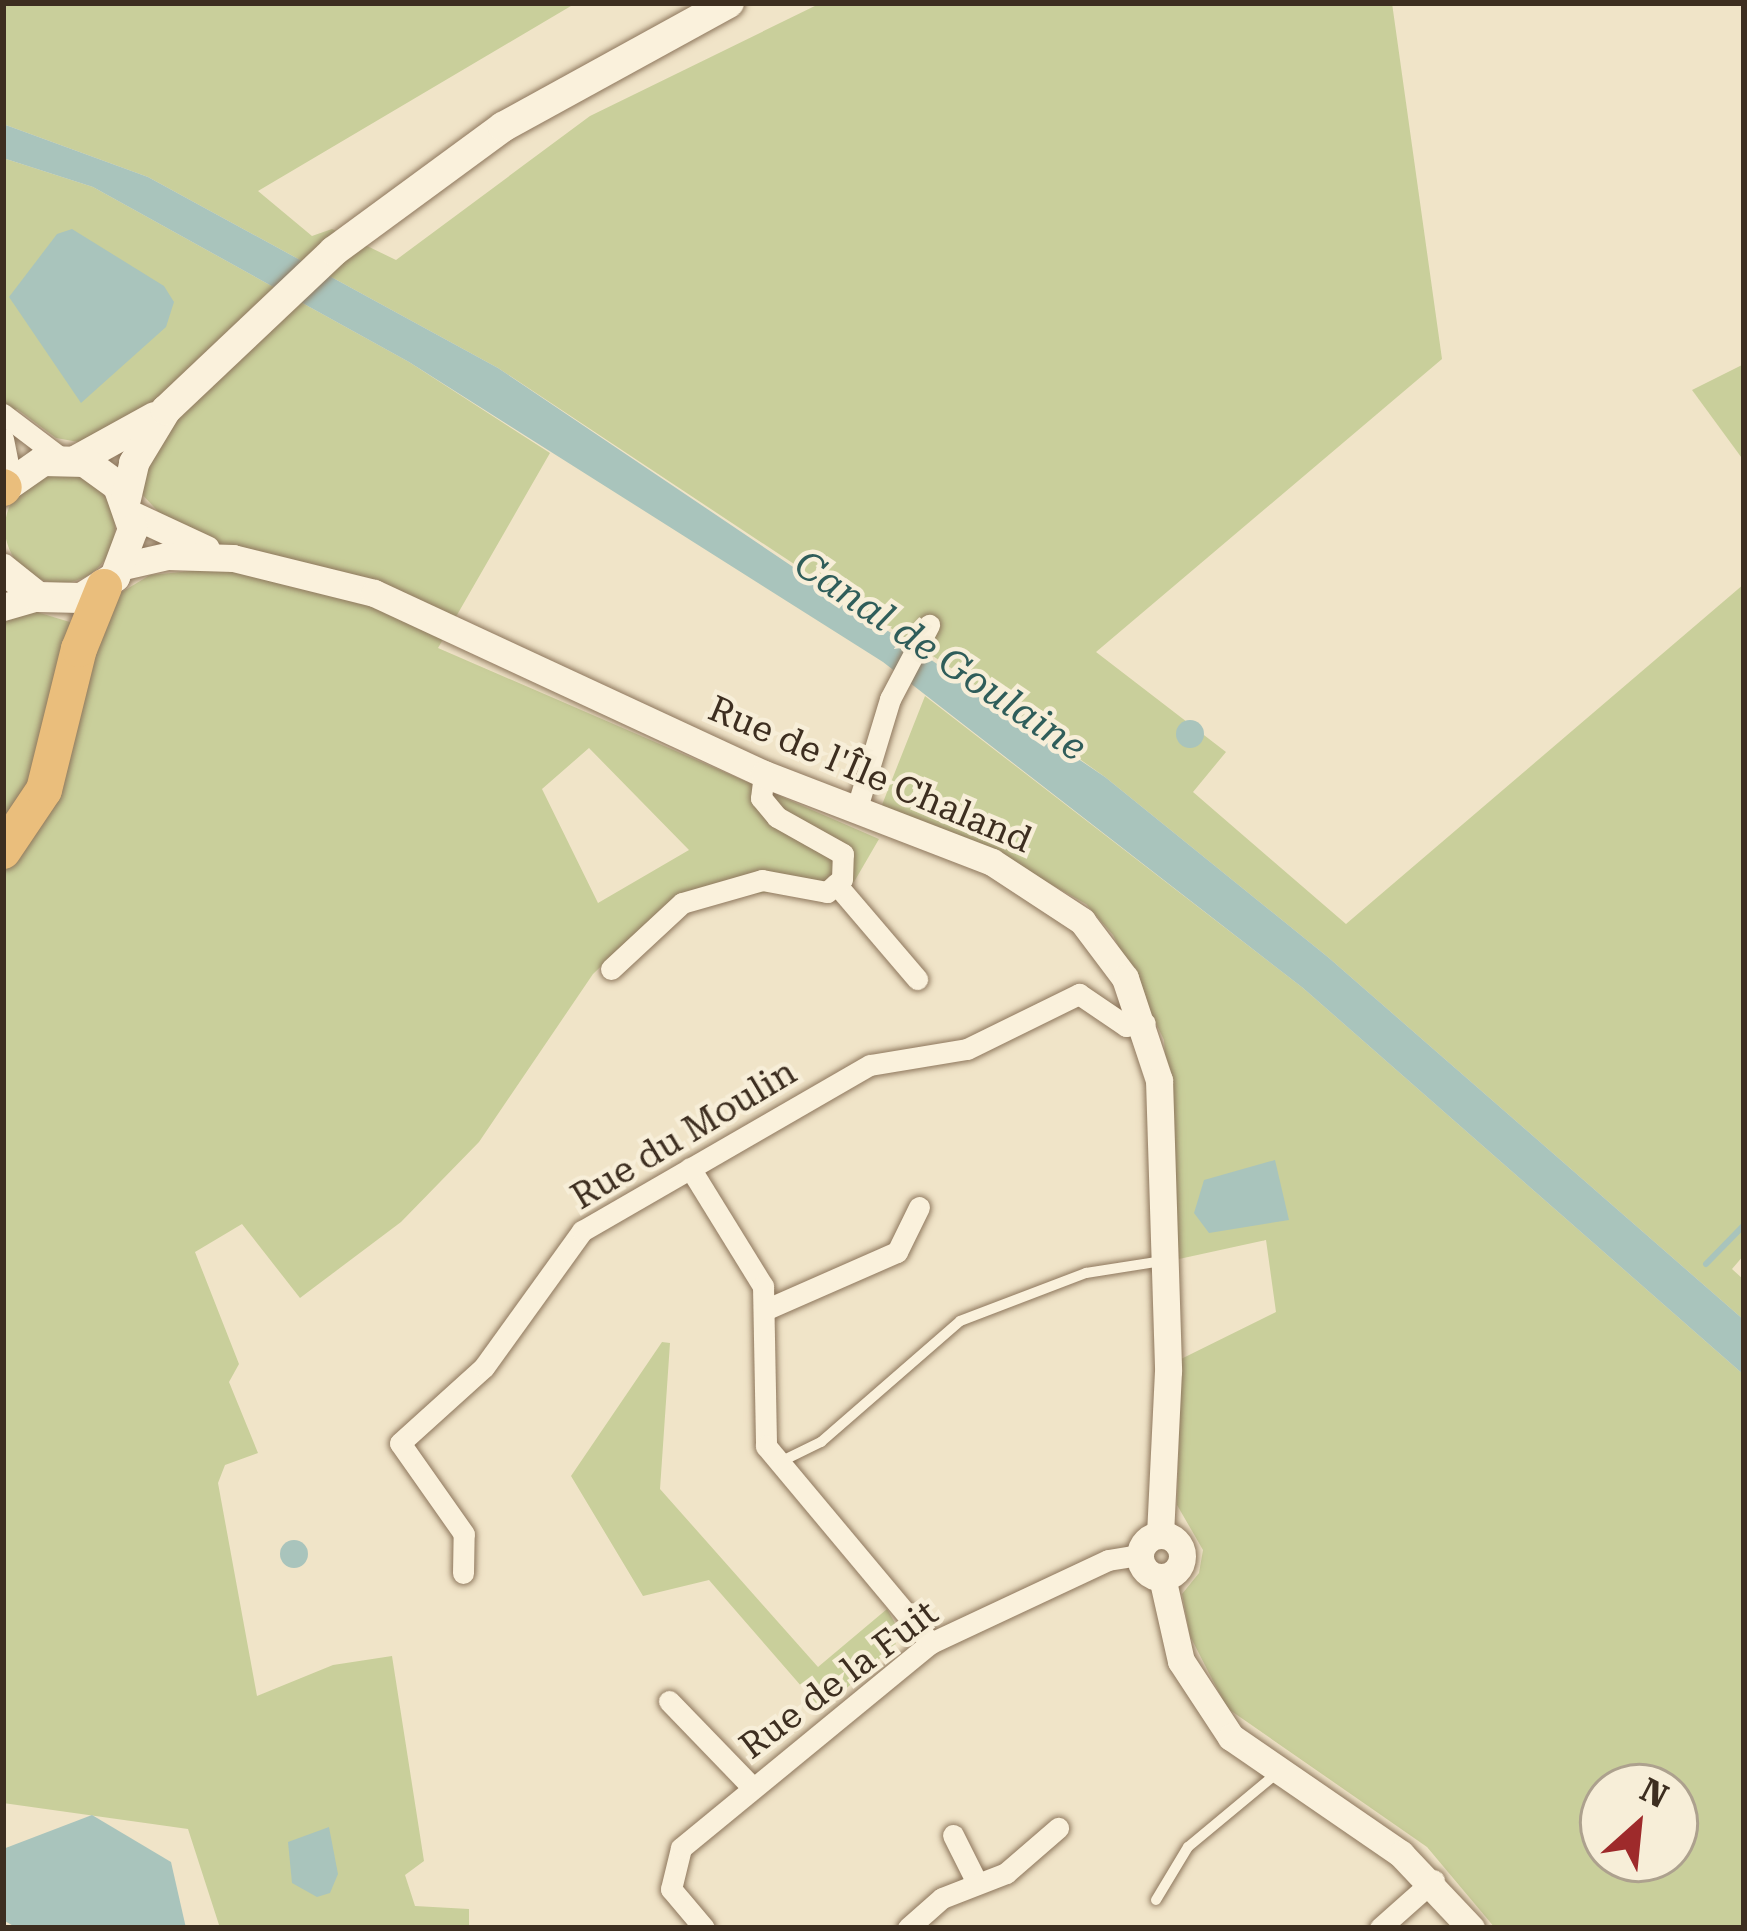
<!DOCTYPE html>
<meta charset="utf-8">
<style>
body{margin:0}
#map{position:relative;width:1747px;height:1931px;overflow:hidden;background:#f0e4c8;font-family:"Roboto Serif",serif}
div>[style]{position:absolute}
.green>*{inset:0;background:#c9cf9b}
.round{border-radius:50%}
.water>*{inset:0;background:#a9c4bc}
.stream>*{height:6px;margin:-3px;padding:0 3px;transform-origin:3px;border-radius:3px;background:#a9c4bc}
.roads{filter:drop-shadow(0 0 3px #8d765c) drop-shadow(0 0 3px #8d765c)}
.service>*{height:10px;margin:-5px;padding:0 5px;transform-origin:5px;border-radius:5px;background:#faf1dc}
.minor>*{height:21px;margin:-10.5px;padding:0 10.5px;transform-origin:10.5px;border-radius:10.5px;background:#faf1dc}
.tertiary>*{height:27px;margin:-13.5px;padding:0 13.5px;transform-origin:13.5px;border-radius:13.5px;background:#faf1dc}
.tertiary>.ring{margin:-13.5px;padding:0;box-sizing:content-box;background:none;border:27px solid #faf1dc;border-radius:50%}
.secondary>*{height:30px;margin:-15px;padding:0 15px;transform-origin:15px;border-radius:15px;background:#faf1dc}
.trunk>*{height:36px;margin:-18px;padding:0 18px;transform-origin:18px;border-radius:18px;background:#eabe7c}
span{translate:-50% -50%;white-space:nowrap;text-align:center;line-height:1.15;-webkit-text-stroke:9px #f7eed8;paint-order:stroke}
.street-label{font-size:36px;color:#3d2e20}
.water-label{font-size:39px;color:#2f5d5a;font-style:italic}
.frame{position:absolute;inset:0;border:6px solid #3d2e20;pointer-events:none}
.north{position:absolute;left:1579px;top:1763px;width:120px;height:120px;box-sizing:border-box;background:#f7eed8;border:3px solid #ada18e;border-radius:50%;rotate:27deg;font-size:33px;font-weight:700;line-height:48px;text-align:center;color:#3d2e20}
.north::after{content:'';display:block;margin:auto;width:42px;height:54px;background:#9e2a2b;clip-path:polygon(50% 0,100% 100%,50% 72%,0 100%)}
</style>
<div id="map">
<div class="green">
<div style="clip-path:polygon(3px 3px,576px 3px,258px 191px,312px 236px,332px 229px,396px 260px,590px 116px,821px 3px,1392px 3px,1442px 359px,1096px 652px,1226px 752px,1193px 792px,1346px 924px,1744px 584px,1744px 1255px,1732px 1269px,1744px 1280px,1744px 1320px,1329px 958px,1105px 777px,954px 670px,498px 368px,148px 177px,3px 124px)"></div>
<div style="clip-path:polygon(evenodd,3px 158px,93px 187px,409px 362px,550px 453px,438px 648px,879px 839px,854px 882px,665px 905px,593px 974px,479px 1142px,401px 1222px,300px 1298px,242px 1224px,195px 1252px,239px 1364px,229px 1382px,258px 1453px,225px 1465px,218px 1483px,257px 1696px,333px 1665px,392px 1656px,424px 1861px,405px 1875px,415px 1906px,469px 1909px,469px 1928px,220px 1928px,188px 1829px,3px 1803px,3px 623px,27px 609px,96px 630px,112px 598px,150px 575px,212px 569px,138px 490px,141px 470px,173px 426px,84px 443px,56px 438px,17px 409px,3px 415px,3px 158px,589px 748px,689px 850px,598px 903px,542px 789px,589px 748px)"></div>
<div style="clip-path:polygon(1744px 364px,1744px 461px,1692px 390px)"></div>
<div class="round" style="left:5px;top:473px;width:110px;height:110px"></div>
<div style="clip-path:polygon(evenodd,925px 696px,1303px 988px,1744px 1375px,1744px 1928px,1495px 1928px,1427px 1847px,1227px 1708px,1190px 1636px,1182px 1594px,1199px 1573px,1203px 1550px,1177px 1505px,1181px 1359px,1276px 1312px,1266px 1240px,1179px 1259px,1164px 1040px,1113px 935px,1086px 904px,978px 843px,880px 810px,925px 696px,1603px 1787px,1675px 1787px,1675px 1859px,1603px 1859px,1603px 1787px)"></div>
<div style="clip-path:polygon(662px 1342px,670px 1343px,660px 1489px,818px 1667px,887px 1609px,900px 1632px,895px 1645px,822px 1710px,709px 1580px,643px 1596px,571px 1476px)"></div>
</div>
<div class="water">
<div style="clip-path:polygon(3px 124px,148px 177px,498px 368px,1105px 777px,1329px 958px,1744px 1320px,1744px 1375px,1303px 988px,883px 662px,409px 362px,93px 187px,3px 158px)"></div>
<div style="clip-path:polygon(72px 229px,164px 286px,174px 302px,166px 327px,81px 403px,9px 297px,57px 234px)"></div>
<div class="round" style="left:1176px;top:720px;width:28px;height:28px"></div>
<div style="clip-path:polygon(1275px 1160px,1289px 1220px,1209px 1233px,1194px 1213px,1204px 1180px)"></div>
<div class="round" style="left:280px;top:1540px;width:28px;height:28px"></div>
<div style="clip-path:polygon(92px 1815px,171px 1862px,186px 1928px,17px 1928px,3px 1920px,3px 1849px)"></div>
<div style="clip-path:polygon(329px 1827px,338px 1874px,330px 1893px,317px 1897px,292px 1883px,288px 1842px)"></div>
</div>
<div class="stream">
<div style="left:1706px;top:1264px;width:54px;rotate:-45.7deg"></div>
</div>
<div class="roads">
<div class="service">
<div style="left:780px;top:1462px;width:46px;rotate:-26deg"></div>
<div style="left:821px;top:1442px;width:184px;rotate:-41deg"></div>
<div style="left:960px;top:1321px;width:135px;rotate:-20.9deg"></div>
<div style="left:1086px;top:1273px;width:78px;rotate:-8.9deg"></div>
<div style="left:1156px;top:1900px;width:62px;rotate:-58.9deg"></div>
<div style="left:1188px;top:1847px;width:116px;rotate:-39.7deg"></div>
</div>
<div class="minor">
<div style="left:3px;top:414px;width:73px;rotate:37.2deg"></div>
<div style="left:3px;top:439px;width:41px;rotate:78.7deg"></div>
<div style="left:856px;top:811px;width:117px;rotate:-73.1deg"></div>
<div style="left:890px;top:699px;width:84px;rotate:-62.2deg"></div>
<div style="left:836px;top:884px;width:125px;rotate:49.5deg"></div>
<div style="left:611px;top:969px;width:97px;rotate:-42.9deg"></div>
<div style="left:682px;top:903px;width:83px;rotate:-16deg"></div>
<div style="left:762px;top:880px;width:66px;rotate:10.5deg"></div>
<div style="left:827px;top:892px;width:20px;rotate:-41deg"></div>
<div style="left:842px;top:879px;width:25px;rotate:-88deg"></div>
<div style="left:843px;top:854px;width:76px;rotate:-150.7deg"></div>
<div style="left:777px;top:817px;width:25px;rotate:-130deg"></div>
<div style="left:761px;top:798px;width:24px;rotate:-83deg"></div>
<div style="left:690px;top:1168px;width:139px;rotate:58.3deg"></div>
<div style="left:763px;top:1286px;width:160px;rotate:88.9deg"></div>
<div style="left:766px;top:1446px;width:257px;rotate:50.1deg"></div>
<div style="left:767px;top:1309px;width:142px;rotate:-23.7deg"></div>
<div style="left:897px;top:1252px;width:50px;rotate:-63.9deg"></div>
<div style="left:463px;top:1573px;width:39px;rotate:-89deg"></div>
<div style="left:464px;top:1534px;width:111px;rotate:-125.1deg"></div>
<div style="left:400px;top:1443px;width:113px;rotate:-42.1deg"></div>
<div style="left:484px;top:1367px;width:168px;rotate:-54.2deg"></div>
<div style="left:582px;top:1231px;width:332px;rotate:-30deg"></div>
<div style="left:870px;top:1065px;width:98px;rotate:-9.4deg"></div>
<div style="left:967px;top:1049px;width:125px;rotate:-26.2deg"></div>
<div style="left:1079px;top:994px;width:57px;rotate:34.2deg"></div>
<div style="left:1126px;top:1026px;width:19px;rotate:-9deg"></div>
<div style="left:669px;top:1701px;width:120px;rotate:46deg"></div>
<div style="left:953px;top:1835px;width:54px;rotate:63.4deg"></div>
<div style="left:704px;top:1928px;width:51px;rotate:-130.2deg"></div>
<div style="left:671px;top:1889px;width:42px;rotate:-76.3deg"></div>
<div style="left:681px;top:1848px;width:323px;rotate:-39.4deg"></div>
<div style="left:931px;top:1643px;width:195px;rotate:-25.1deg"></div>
<div style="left:1108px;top:1560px;width:32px;rotate:-9deg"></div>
<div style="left:908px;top:1928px;width:45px;rotate:-41.4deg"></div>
<div style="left:942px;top:1898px;width:69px;rotate:-21.3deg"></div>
<div style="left:1006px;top:1873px;width:69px;rotate:-40.9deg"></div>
<div style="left:1380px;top:1928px;width:72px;rotate:-41.6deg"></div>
</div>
<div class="tertiary">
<div style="left:131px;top:514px;width:83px;rotate:25deg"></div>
<div style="left:123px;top:566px;width:45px;rotate:-12.8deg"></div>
<div style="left:167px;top:556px;width:66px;rotate:1.7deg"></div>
<div style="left:233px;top:558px;width:145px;rotate:13.9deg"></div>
<div style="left:374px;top:593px;width:430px;rotate:24.9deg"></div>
<div style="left:764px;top:774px;width:244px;rotate:21.1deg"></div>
<div style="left:992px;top:862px;width:108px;rotate:33.2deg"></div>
<div style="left:1082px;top:921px;width:71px;rotate:53deg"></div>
<div style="left:1125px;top:978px;width:108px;rotate:71.6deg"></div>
<div style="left:1159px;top:1080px;width:291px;rotate:88.2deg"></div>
<div style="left:1168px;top:1371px;width:164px;rotate:92.8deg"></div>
<div style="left:3px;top:607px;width:36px;rotate:-16deg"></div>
<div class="ring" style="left:1140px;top:1535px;width:15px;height:15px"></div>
<div style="left:1162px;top:1577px;width:86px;rotate:77.3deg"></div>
<div style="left:1181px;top:1661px;width:91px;rotate:56.7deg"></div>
<div style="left:1231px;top:1737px;width:206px;rotate:34.5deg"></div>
<div style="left:1401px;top:1854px;width:102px;rotate:46.6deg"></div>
</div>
<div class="secondary">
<div style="left:77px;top:460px;width:89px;rotate:-28.9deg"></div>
<div style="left:3px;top:489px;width:49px;rotate:-35deg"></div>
<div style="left:43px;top:461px;width:42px;rotate:1.4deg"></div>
<div style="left:85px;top:462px;width:41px;rotate:36deg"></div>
<div style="left:118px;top:486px;width:46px;rotate:70.8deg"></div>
<div style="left:133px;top:529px;width:51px;rotate:110.6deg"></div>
<div style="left:115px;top:577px;width:40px;rotate:148deg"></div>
<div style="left:81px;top:598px;width:43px;rotate:-178.7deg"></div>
<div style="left:38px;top:597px;width:45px;rotate:-141.3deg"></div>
<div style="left:126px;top:499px;width:37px;rotate:-77deg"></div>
<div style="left:134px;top:463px;width:62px;rotate:-58.9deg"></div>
<div style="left:166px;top:410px;width:231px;rotate:-43.4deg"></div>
<div style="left:334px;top:251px;width:210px;rotate:-36.3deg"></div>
<div style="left:503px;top:127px;width:258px;rotate:-28.8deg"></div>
</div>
<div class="trunk">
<div style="left:3px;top:488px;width:1px;rotate:-45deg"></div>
<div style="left:3px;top:851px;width:73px;rotate:-56.1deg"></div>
<div style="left:44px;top:790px;width:145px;rotate:-76.1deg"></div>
<div style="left:79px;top:649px;width:67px;rotate:-68deg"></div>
</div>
</div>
<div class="street-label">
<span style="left:870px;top:775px;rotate:23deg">Rue de l'Île Chaland</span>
<span style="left:684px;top:1135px;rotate:-31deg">Rue du Moulin</span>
<span style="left:839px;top:1680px;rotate:-37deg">Rue de la Fuit</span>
</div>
<div class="water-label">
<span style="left:940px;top:656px;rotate:34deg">Canal de Goulaine</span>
</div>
<div class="frame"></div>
<div class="north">N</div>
</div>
